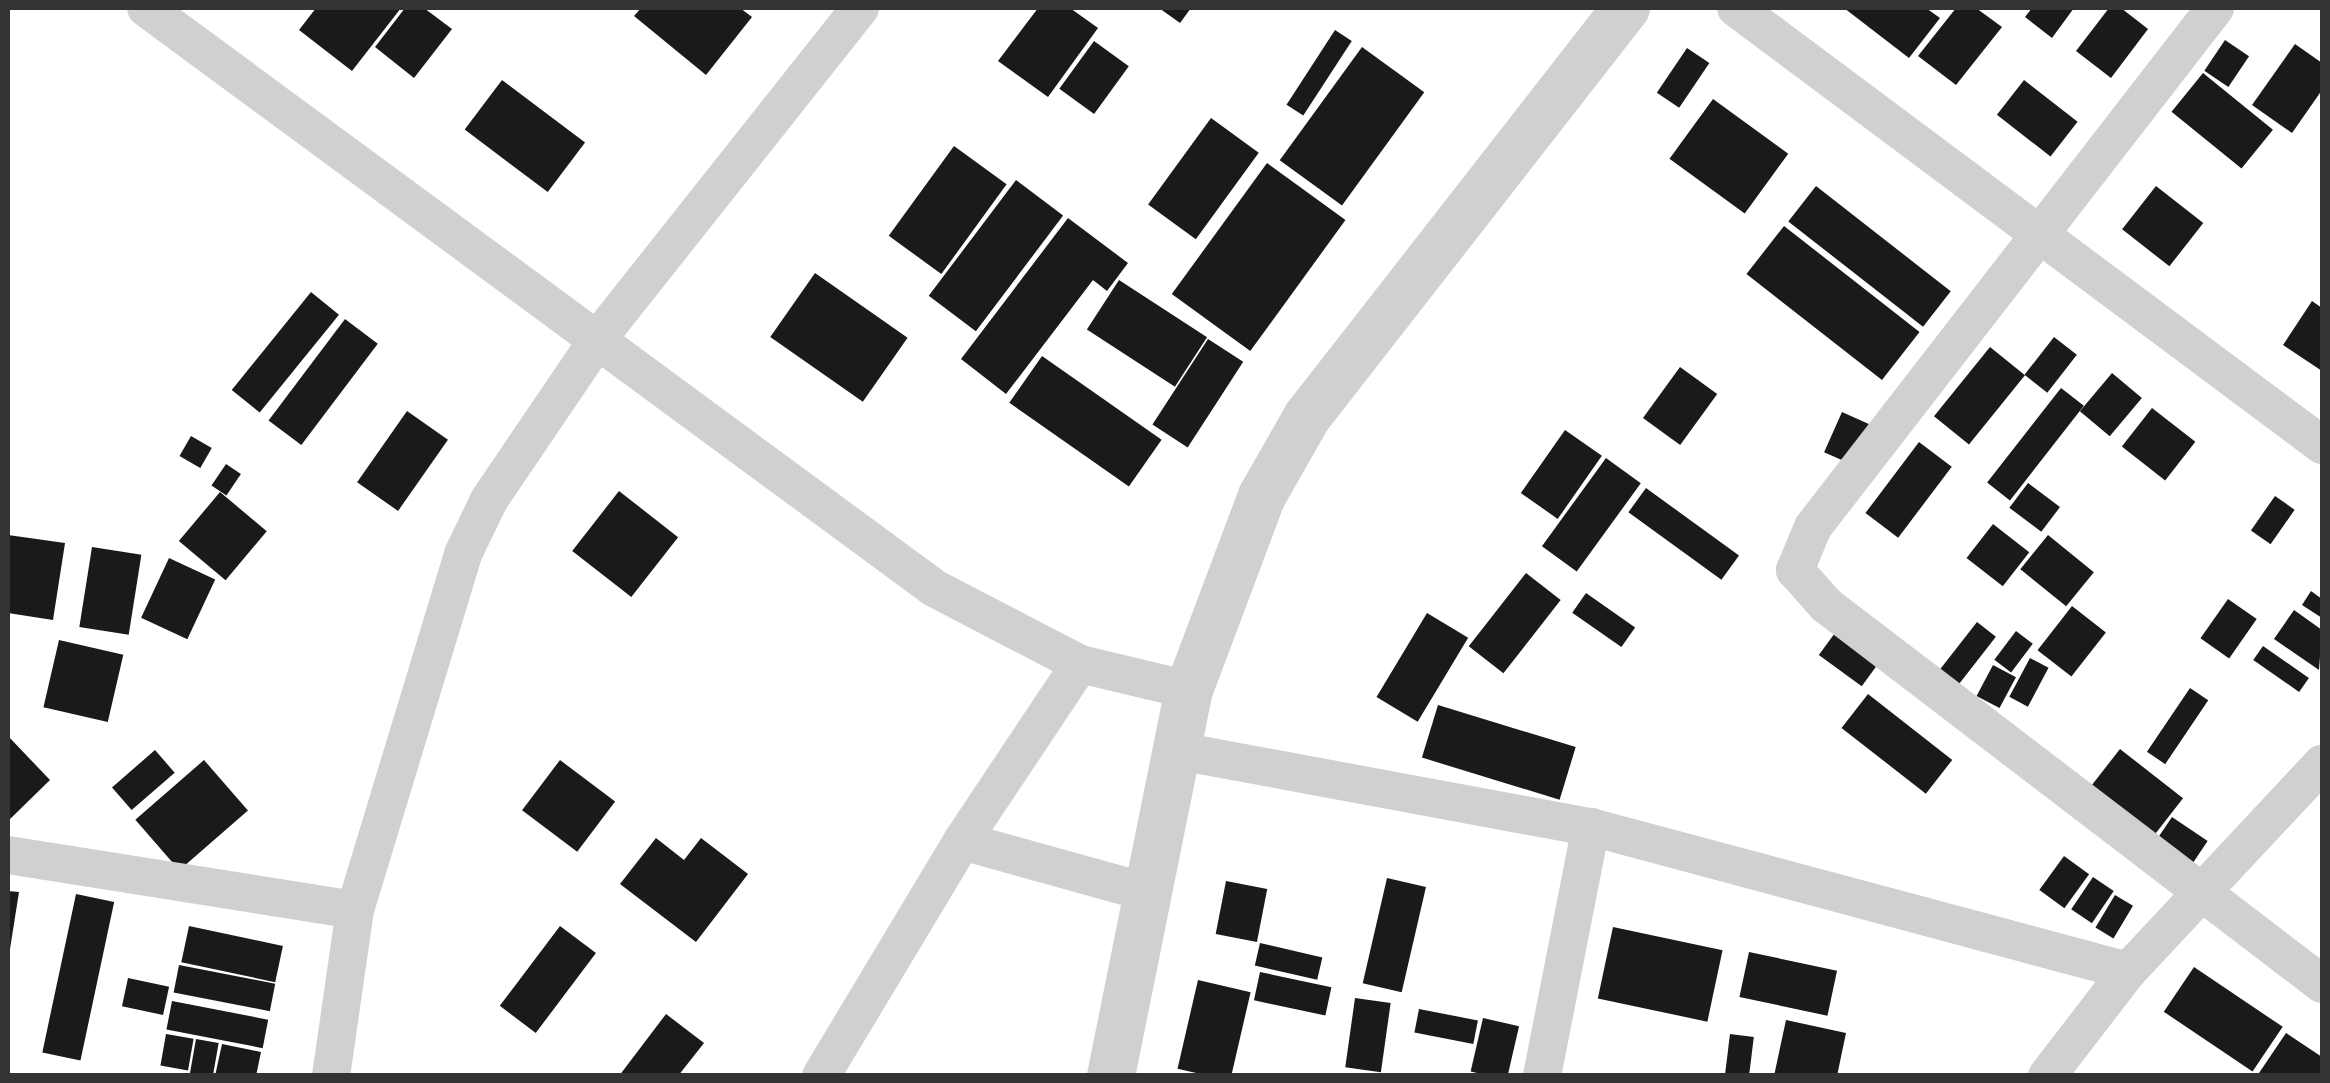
<!DOCTYPE html>
<style>
body{margin:0}
#map{position:relative;width:2330px;height:1083px;overflow:hidden;background:#fff;font-family:"Titillium Web",sans-serif}
div>[style]{position:absolute}
.building>*{inset:0;background:#1a1a1a;transform-origin:0 0}
.minor>*{height:38px;margin:-19px;padding:0 19px;transform-origin:19px;border-radius:19px;background:#d0d0d0}
.tertiary>*{height:48px;margin:-24px;padding:0 24px;transform-origin:24px;border-radius:24px;background:#d0d0d0}
span{translate:-50% -50%;white-space:nowrap;text-align:center;line-height:1.15;-webkit-text-stroke:10px #fff;paint-order:stroke}
.frame{position:absolute;inset:0;border:10px solid #333;pointer-events:none}
</style>
<div id="map">
<div class="building">
<div style="clip-path:polygon(316px 8px,401px 8px,352px 71px,299px 30px)"></div>
<div style="clip-path:polygon(405px 8px,424px 8px,452px 29px,414px 78px,375px 47px)"></div>
<div style="clip-path:polygon(641px 8px,740px 8px,752px 17px,706px 75px,634px 16px)"></div>
<div style="clip-path:polygon(1038px 8px,1070px 8px,1098px 28px,1048px 97px,998px 61px)"></div>
<div style="clip-path:polygon(1159px 8px,1191px 8px,1180px 23px)"></div>
<div style="clip-path:polygon(1844px 8px,1926px 8px,1940px 18px,1909px 58px)"></div>
<div style="clip-path:polygon(1956px 8px,1976px 8px,2002px 27px,1956px 85px,1918px 56px)"></div>
<div style="clip-path:polygon(2032px 8px,2074px 8px,2052px 38px,2025px 17px)"></div>
<div style="clip-path:polygon(2109px 8px,2121px 8px,2148px 29px,2111px 78px,2076px 51px)"></div>
<div style="left:1335px;top:30px;width:20px;height:89px;rotate:33deg"></div>
<div style="left:2225px;top:40px;width:29px;height:37px;rotate:34deg"></div>
<div style="left:1094px;top:41px;width:43px;height:59px;rotate:36deg"></div>
<div style="clip-path:polygon(2295px 44px,2322px 63px,2322px 90px,2292px 133px,2252px 105px)"></div>
<div style="left:1362px;top:47px;width:77px;height:140px;rotate:36deg"></div>
<div style="left:1687px;top:48px;width:27px;height:54px;rotate:34deg"></div>
<div style="left:2203px;top:73px;width:90px;height:50px;rotate:39deg"></div>
<div style="left:502px;top:80px;width:104px;height:62px;rotate:37deg"></div>
<div style="left:2024px;top:80px;width:68px;height:44px;rotate:38deg"></div>
<div style="left:1713px;top:99px;width:93px;height:74px;rotate:36deg"></div>
<div style="left:1211px;top:118px;width:59px;height:107px;rotate:36deg"></div>
<div style="left:954px;top:146px;width:65px;height:111px;rotate:36deg"></div>
<div style="left:1267px;top:163px;width:97px;height:162px;rotate:36deg"></div>
<div style="left:1016px;top:180px;width:59px;height:145px;rotate:37deg"></div>
<div style="left:1816px;top:186px;width:171px;height:45px;rotate:38deg"></div>
<div style="left:2156px;top:186px;width:60px;height:55px;rotate:38deg"></div>
<div style="clip-path:polygon(1068px 218px,1128px 263px,1107px 291px,1093px 280px,1006px 394px,961px 359px)"></div>
<div style="left:1784px;top:226px;width:172px;height:61px;rotate:38deg"></div>
<div style="left:815px;top:273px;width:113px;height:78px;rotate:35deg"></div>
<div style="left:1119px;top:280px;width:105px;height:59px;rotate:33deg"></div>
<div style="left:311px;top:292px;width:36px;height:126px;rotate:39deg"></div>
<div style="clip-path:polygon(2312px 301px,2322px 308px,2322px 371px,2283px 345px)"></div>
<div style="left:345px;top:319px;width:41px;height:127px;rotate:37deg"></div>
<div style="left:2054px;top:337px;width:29px;height:48px;rotate:38deg"></div>
<div style="left:1208px;top:339px;width:42px;height:102px;rotate:33deg"></div>
<div style="left:1990px;top:347px;width:45px;height:89px;rotate:39deg"></div>
<div style="left:1042px;top:356px;width:146px;height:57px;rotate:35deg"></div>
<div style="left:1680px;top:367px;width:46px;height:63px;rotate:36deg"></div>
<div style="left:2112px;top:373px;width:39px;height:50px;rotate:40deg"></div>
<div style="left:2061px;top:388px;width:29px;height:120px;rotate:38deg"></div>
<div style="left:2152px;top:408px;width:55px;height:49px;rotate:38deg"></div>
<div style="left:407px;top:411px;width:50px;height:87px;rotate:35deg"></div>
<div style="left:1842px;top:412px;width:36px;height:44px;rotate:24deg"></div>
<div style="left:1565px;top:430px;width:45px;height:77px;rotate:35deg"></div>
<div style="left:191px;top:436px;width:24px;height:23px;rotate:30deg"></div>
<div style="left:1919px;top:442px;width:41px;height:89px;rotate:37deg"></div>
<div style="left:1606px;top:458px;width:43px;height:109px;rotate:36deg"></div>
<div style="left:226px;top:464px;width:18px;height:26px;rotate:34deg"></div>
<div style="left:2028px;top:483px;width:40px;height:31px;rotate:37deg"></div>
<div style="left:1646px;top:488px;width:115px;height:30px;rotate:36deg"></div>
<div style="left:619px;top:491px;width:75px;height:76px;rotate:38deg"></div>
<div style="left:220px;top:492px;width:61px;height:64px;rotate:40deg"></div>
<div style="left:2275px;top:496px;width:24px;height:42px;rotate:35deg"></div>
<div style="left:1993px;top:524px;width:46px;height:43px;rotate:38deg"></div>
<div style="clip-path:polygon(8px 535px,65px 543px,53px 620px,8px 613px)"></div>
<div style="left:2048px;top:535px;width:59px;height:44px;rotate:39deg"></div>
<div style="left:92px;top:547px;width:50px;height:81px;rotate:9deg"></div>
<div style="left:169px;top:558px;width:51px;height:66px;rotate:25deg"></div>
<div style="left:1526px;top:573px;width:44px;height:93px;rotate:38deg"></div>
<div style="clip-path:polygon(2311px 591px,2322px 599px,2322px 618px,2302px 605px)"></div>
<div style="left:1586px;top:593px;width:60px;height:24px;rotate:35deg"></div>
<div style="left:2228px;top:599px;width:35px;height:48px;rotate:35deg"></div>
<div style="left:2072px;top:606px;width:43px;height:56px;rotate:38deg"></div>
<div style="clip-path:polygon(2294px 610px,2322px 630px,2319px 670px,2274px 639px)"></div>
<div style="left:1427px;top:613px;width:48px;height:98px;rotate:31deg"></div>
<div style="left:1977px;top:622px;width:24px;height:65px;rotate:38deg"></div>
<div style="left:1840px;top:626px;width:53px;height:36px;rotate:36deg"></div>
<div style="left:2016px;top:631px;width:21px;height:36px;rotate:37deg"></div>
<div style="left:59px;top:640px;width:66px;height:69px;rotate:13deg"></div>
<div style="left:2263px;top:646px;width:56px;height:17px;rotate:35deg"></div>
<div style="left:2030px;top:658px;width:21px;height:44px;rotate:28deg"></div>
<div style="left:1993px;top:665px;width:26px;height:35px;rotate:28deg"></div>
<div style="left:2190px;top:688px;width:22px;height:77px;rotate:34deg"></div>
<div style="left:1868px;top:694px;width:107px;height:43px;rotate:38deg"></div>
<div style="left:1438px;top:705px;width:144px;height:55px;rotate:17deg"></div>
<div style="clip-path:polygon(8px 736px,50px 780px,8px 821px)"></div>
<div style="left:2120px;top:749px;width:80px;height:51px;rotate:38deg"></div>
<div style="left:155px;top:750px;width:30px;height:57px;rotate:49deg"></div>
<div style="left:204px;top:760px;width:67px;height:91px;rotate:49deg"></div>
<div style="left:560px;top:760px;width:69px;height:63px;rotate:37deg"></div>
<div style="left:2172px;top:817px;width:43px;height:30px;rotate:34deg"></div>
<div style="clip-path:polygon(656px 838px,684px 860px,701px 838px,748px 874px,696px 942px,620px 884px)"></div>
<div style="left:2064px;top:856px;width:31px;height:42px;rotate:36deg"></div>
<div style="left:2093px;top:877px;width:25px;height:39px;rotate:34deg"></div>
<div style="left:1387px;top:878px;width:40px;height:108px;rotate:13deg"></div>
<div style="left:1226px;top:881px;width:42px;height:54px;rotate:11deg"></div>
<div style="clip-path:polygon(8px 891px,19px 892px,10px 949px,8px 948px)"></div>
<div style="left:76px;top:894px;width:39px;height:162px;rotate:12deg"></div>
<div style="left:2115px;top:895px;width:21px;height:38px;rotate:31deg"></div>
<div style="left:189px;top:926px;width:96px;height:37px;rotate:12deg"></div>
<div style="left:560px;top:926px;width:45px;height:100px;rotate:37deg"></div>
<div style="left:1613px;top:927px;width:112px;height:73px;rotate:12deg"></div>
<div style="left:1260px;top:943px;width:64px;height:23px;rotate:13deg"></div>
<div style="left:1749px;top:952px;width:90px;height:46px;rotate:12deg"></div>
<div style="left:179px;top:965px;width:98px;height:28px;rotate:11deg"></div>
<div style="left:2194px;top:967px;width:107px;height:54px;rotate:34deg"></div>
<div style="left:1260px;top:972px;width:73px;height:29px;rotate:12deg"></div>
<div style="left:128px;top:978px;width:42px;height:29px;rotate:12deg"></div>
<div style="left:1198px;top:980px;width:54px;height:91px;rotate:13deg"></div>
<div style="left:1355px;top:998px;width:36px;height:70px;rotate:8deg"></div>
<div style="left:172px;top:1001px;width:98px;height:29px;rotate:11deg"></div>
<div style="left:1419px;top:1009px;width:60px;height:24px;rotate:11deg"></div>
<div style="clip-path:polygon(666px 1014px,704px 1043px,678px 1076px,619px 1076px)"></div>
<div style="left:1483px;top:1018px;width:37px;height:55px;rotate:13deg"></div>
<div style="clip-path:polygon(1786px 1020px,1846px 1033px,1837px 1076px,1774px 1076px)"></div>
<div style="clip-path:polygon(2286px 1033px,2322px 1057px,2322px 1076px,2259px 1073px)"></div>
<div style="left:166px;top:1034px;width:28px;height:32px;rotate:10deg"></div>
<div style="left:1730px;top:1034px;width:24px;height:43px;rotate:7deg"></div>
<div style="left:196px;top:1039px;width:23px;height:38px;rotate:10deg"></div>
<div style="clip-path:polygon(222px 1044px,261px 1052px,256px 1076px,215px 1076px)"></div>
</div>
<div class="minor">
<div style="left:146px;top:8px;width:978px;rotate:36.35deg"></div>
<div style="left:934px;top:588px;width:165px;rotate:27.5deg"></div>
<div style="left:1736px;top:8px;width:731px;rotate:36.71deg"></div>
<div style="left:2215px;top:8px;width:656px;rotate:127.76deg"></div>
<div style="left:1813px;top:527px;width:47px;rotate:112.7deg"></div>
<div style="left:1795px;top:570px;width:47px;rotate:48.5deg"></div>
<div style="left:1826px;top:605px;width:624px;rotate:37.38deg"></div>
<div style="left:1179px;top:751px;width:419px;rotate:10.5deg"></div>
<div style="left:1591px;top:827px;width:556px;rotate:15.01deg"></div>
<div style="left:962px;top:841px;width:194px;rotate:15.5deg"></div>
<div style="left:8px;top:855px;width:351px;rotate:9deg"></div>
<div style="left:331px;top:1076px;width:168px;rotate:-81.8deg"></div>
<div style="left:355px;top:910px;width:372px;rotate:-73.1deg"></div>
<div style="left:463px;top:554px;width:60px;rotate:-64.3deg"></div>
<div style="left:489px;top:500px;width:198px;rotate:-55.9deg"></div>
<div style="left:600px;top:336px;width:419px;rotate:-51.6deg"></div>
<div style="left:821px;top:1076px;width:274px;rotate:-59deg"></div>
<div style="left:962px;top:841px;width:213px;rotate:-56.3deg"></div>
<div style="left:1080px;top:664px;width:112px;rotate:13.4deg"></div>
<div style="left:1542px;top:1076px;width:254px;rotate:-78.9deg"></div>
<div style="left:2047px;top:1076px;width:133px;rotate:-52.4deg"></div>
<div style="left:2128px;top:971px;width:284px;rotate:-46.9deg"></div>
</div>
<div class="tertiary">
<div style="left:1111px;top:1076px;width:394px;rotate:-78.6deg"></div>
<div style="left:1189px;top:690px;width:207px;rotate:-69.4deg"></div>
<div style="left:1262px;top:496px;width:91px;rotate:-60.3deg"></div>
<div style="left:1307px;top:417px;width:519px;rotate:-52.05deg"></div>
</div>
<div class="frame"></div>
</div>
